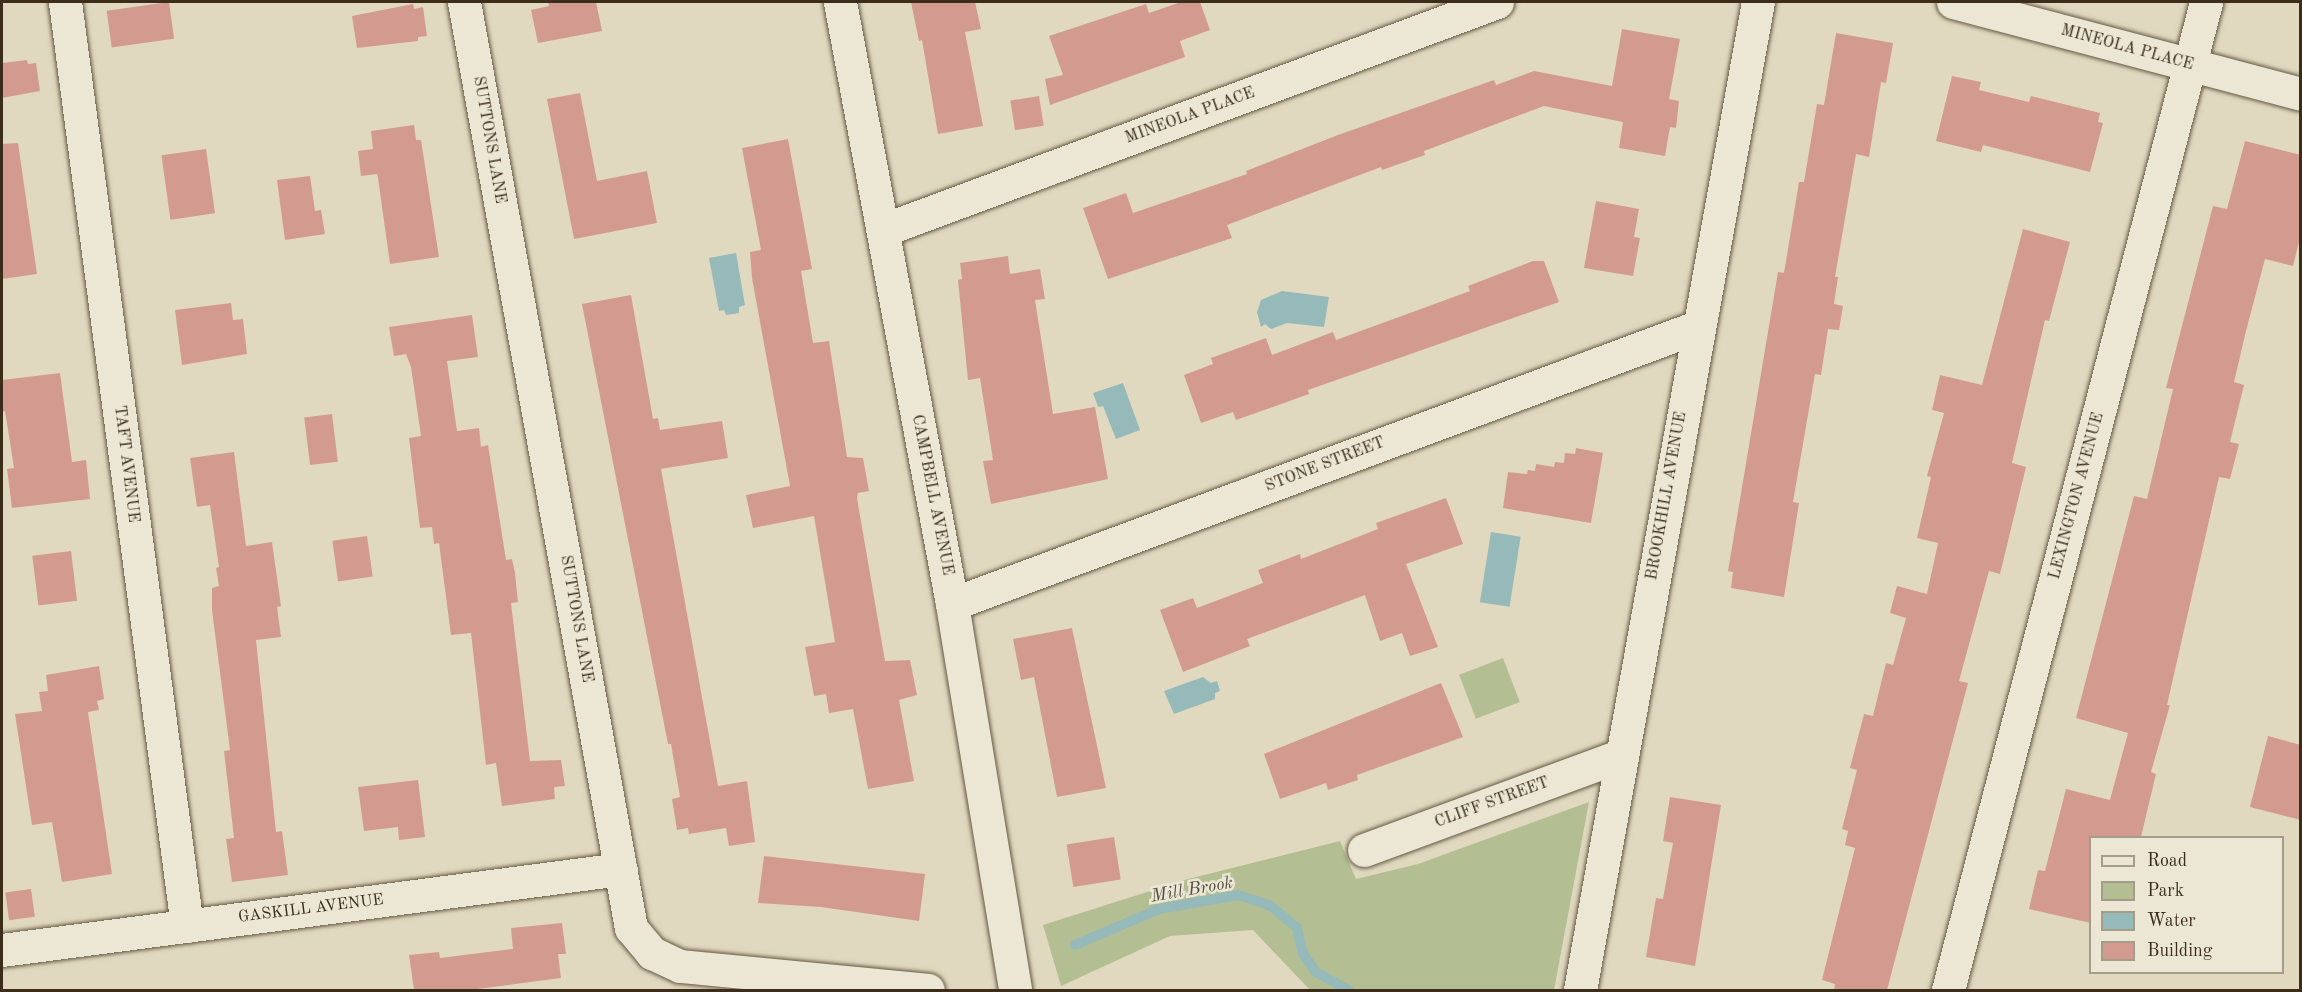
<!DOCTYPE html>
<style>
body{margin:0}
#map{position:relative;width:2302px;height:992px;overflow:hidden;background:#e1d9bf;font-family:"Old Standard TT",serif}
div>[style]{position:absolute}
.green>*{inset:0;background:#b3bf92;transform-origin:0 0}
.water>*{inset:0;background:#96b9b9;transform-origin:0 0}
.stream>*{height:10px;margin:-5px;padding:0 5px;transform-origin:5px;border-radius:5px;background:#96b9b9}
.building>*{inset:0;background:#d39b8f;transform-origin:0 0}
.roads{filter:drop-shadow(0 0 2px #655843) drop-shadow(0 0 2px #655843)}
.minor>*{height:33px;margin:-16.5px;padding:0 16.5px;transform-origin:16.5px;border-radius:16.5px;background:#ece6d5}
span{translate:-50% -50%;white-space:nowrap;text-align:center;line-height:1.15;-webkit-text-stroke:5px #ece6d5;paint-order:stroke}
.street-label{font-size:16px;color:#3c2d1a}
.water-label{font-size:18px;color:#525042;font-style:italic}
.frame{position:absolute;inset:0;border:3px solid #3c2d1a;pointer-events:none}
.legend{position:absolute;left:2089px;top:836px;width:195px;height:138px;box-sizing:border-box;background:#ece6d5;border:2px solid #a69c8a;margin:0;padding:8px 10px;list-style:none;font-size:18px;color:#3c2d1a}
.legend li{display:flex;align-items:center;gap:12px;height:30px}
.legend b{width:30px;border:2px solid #a69c8a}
</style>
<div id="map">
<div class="green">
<div style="left:1503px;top:658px;width:47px;height:47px;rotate:69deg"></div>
<div style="clip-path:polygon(1589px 802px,1554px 990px,1310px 990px,1253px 930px,1170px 936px,1061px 986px,1043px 925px,1188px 879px,1340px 841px,1356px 879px,1418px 864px)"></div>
</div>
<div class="water">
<div style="clip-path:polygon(736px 253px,745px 305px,739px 307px,739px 313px,726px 315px,724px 310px,719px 311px,709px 258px)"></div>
<div style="clip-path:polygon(1282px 291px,1329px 297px,1324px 327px,1287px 323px,1271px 329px,1265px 324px,1261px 327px,1257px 312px,1261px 300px)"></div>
<div style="clip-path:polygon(1123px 383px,1140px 430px,1116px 439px,1103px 406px,1098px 407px,1093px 393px)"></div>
<div style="left:1491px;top:532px;width:30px;height:71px;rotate:9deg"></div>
<div style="clip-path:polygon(1203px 677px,1211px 683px,1217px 681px,1220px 691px,1215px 693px,1215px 699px,1174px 714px,1164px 691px)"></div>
</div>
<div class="stream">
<div style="left:1075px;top:945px;width:91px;rotate:-23.2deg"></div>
<div style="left:1159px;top:909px;width:80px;rotate:-10deg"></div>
<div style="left:1238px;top:895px;width:35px;rotate:18deg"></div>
<div style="left:1271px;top:906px;width:34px;rotate:40deg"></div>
<div style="left:1297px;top:928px;width:27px;rotate:77deg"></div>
<div style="left:1303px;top:954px;width:22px;rotate:54deg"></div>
<div style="left:1316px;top:972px;width:38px;rotate:29deg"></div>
</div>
<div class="building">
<div style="left:169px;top:2px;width:37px;height:63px;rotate:82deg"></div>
<div style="clip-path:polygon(548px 2px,596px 2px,602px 31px,538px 43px,531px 10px,549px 6px)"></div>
<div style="clip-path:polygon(911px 2px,975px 2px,981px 29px,965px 32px,983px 126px,938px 134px,922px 40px,919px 41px)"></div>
<div style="clip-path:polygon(1181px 2px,1200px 2px,1210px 30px,1180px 41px,1185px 57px,1050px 105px,1045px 79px,1063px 75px,1049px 36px,1146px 4px,1149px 13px)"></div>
<div style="clip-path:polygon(413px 4px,414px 9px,423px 7px,427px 36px,418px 37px,418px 41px,357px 48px,352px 16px)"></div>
<div style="clip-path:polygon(1622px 29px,1680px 39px,1669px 99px,1679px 101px,1676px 128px,1670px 127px,1665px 156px,1619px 148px,1623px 122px,1544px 106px,1424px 151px,1425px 155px,1382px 170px,1381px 167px,1227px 225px,1232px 238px,1108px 279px,1083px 208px,1126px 193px,1133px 213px,1247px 174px,1246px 171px,1338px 135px,1494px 80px,1496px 85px,1534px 71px,1612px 86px)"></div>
<div style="clip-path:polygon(1836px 33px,1893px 43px,1886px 83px,1881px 82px,1869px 157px,1856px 154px,1835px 277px,1838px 277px,1834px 304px,1843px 306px,1839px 330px,1828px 329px,1821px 375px,1815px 374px,1793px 502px,1799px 503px,1784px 597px,1731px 588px,1733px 572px,1728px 571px,1778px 272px,1784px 273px,1799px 182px,1804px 182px,1817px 104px,1824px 105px)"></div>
<div style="clip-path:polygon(27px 60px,28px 64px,36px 63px,40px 91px,2px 98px,2px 63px)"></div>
<div style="clip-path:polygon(1952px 76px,1981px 82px,1979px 90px,2029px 102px,2031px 96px,2100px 113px,2098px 122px,2103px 123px,2090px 172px,1983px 145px,1981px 152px,1936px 141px)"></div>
<div style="clip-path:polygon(580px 93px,597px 181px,647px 171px,657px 223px,574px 239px,547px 99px)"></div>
<div style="left:1039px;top:96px;width:30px;height:29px;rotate:81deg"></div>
<div style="clip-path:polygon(414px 125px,416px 140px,421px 140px,439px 257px,390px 264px,378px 178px,377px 174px,361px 176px,358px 151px,373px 149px,371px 131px)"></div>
<div style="clip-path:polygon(788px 139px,812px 269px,801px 271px,813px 343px,829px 341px,847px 457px,863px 458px,869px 491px,858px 493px,857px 498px,885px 661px,910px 660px,917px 695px,899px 700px,914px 781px,868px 789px,853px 709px,829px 713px,826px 694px,814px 696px,805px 647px,835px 642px,814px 516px,753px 528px,746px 495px,790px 486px,752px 278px,750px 252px,761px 250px,742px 148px)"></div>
<div style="clip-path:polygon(2245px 141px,2301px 155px,2301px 234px,2293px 266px,2265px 259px,2246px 331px,2234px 382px,2244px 385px,2230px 442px,2239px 444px,2230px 479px,2219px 477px,2167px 705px,2170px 705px,2151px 772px,2156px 774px,2141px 837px,2091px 837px,2091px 923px,2029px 909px,2038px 870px,2045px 871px,2066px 789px,2110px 800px,2128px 733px,2076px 718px,2134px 496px,2147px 499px,2173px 389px,2166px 388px,2213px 206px,2227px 209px)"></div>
<div style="clip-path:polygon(18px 143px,37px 274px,2px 279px,2px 144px)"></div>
<div style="left:206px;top:149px;width:65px;height:45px;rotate:82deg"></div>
<div style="clip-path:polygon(310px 176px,315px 211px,321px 210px,325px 234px,285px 240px,277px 180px)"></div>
<div style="clip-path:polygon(1596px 201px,1639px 209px,1634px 237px,1640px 238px,1633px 276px,1584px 268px)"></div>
<div style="clip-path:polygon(2023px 229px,2070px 242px,2049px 321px,2045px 320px,2012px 463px,2026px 467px,2000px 574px,1989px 571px,1959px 681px,1968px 683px,1887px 990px,1834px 990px,1835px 984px,1822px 980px,1855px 848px,1845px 845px,1848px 831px,1842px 829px,1857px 770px,1850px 768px,1864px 714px,1873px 716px,1886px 663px,1893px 665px,1906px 618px,1890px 613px,1897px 586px,1927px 594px,1938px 543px,1917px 538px,1931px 477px,1927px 476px,1944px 413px,1932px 410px,1940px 375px,1982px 385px)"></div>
<div style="clip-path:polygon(1008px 256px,1010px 274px,1040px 269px,1045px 299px,1035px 300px,1053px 414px,1095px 407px,1108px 479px,991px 504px,983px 461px,993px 460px,980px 378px,968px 380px,958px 280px,962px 279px,960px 263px)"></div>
<div style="clip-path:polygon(1533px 261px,1544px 261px,1559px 302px,1308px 390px,1309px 394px,1236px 420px,1233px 412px,1201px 423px,1184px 375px,1213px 364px,1211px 358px,1266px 338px,1272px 355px,1333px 332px,1336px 340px,1470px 291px,1468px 286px)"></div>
<div style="clip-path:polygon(631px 295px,653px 419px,658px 418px,660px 430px,722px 421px,728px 458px,661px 469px,718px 786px,747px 781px,755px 842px,729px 846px,726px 828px,689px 834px,688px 828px,677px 830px,672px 799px,680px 797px,671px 744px,668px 744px,582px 304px)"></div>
<div style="clip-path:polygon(231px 303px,233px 320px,243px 319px,247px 354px,182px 365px,175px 310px)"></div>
<div style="clip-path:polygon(472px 315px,478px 357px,447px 361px,457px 431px,479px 428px,481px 447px,488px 445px,506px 560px,512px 559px,515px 573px,518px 602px,511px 603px,530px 761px,561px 760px,565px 786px,554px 787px,555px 799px,502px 806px,496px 763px,486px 765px,471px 633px,451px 635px,439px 543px,434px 544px,432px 527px,420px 528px,409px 438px,421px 436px,411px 367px,406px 354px,394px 356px,389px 327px)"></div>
<div style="clip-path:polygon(60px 373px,72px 462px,86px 460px,90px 499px,12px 508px,7px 469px,14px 468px,5px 411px,2px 412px,2px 380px)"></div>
<div style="left:332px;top:414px;width:48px;height:28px;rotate:83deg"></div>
<div style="clip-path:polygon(1576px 448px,1603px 453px,1591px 523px,1503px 508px,1508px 472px,1527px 474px,1528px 470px,1535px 471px,1536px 464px,1554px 467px,1555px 462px,1564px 463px,1565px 453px,1575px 454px)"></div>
<div style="clip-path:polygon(234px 452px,246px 546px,272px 542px,281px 606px,277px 607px,281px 637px,256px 640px,276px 832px,282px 831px,288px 875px,232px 882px,226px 839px,234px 838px,224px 751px,230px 750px,212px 610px,212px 588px,219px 586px,216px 568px,219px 567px,210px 505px,197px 507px,190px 458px)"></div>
<div style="clip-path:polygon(1446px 498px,1463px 544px,1406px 564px,1438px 647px,1410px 656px,1402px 633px,1380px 641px,1365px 595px,1247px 639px,1250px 646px,1183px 672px,1160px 610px,1193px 598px,1197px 608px,1263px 583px,1258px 570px,1300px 554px,1301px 559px,1378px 529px,1376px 523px)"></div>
<div style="left:367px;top:536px;width:41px;height:35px;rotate:82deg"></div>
<div style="left:71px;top:551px;width:50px;height:39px;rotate:83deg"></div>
<div style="clip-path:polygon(1072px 628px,1106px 788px,1057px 797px,1034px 677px,1021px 680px,1013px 639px)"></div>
<div style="clip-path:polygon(99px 666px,104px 699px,97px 701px,99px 710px,88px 712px,112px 874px,62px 882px,52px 822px,32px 825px,15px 714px,42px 711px,39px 692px,48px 691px,46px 675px)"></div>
<div style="clip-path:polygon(1441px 683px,1463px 737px,1357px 775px,1358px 780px,1328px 790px,1326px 783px,1280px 799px,1264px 754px)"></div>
<div style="clip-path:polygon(2268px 736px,2301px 745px,2301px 820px,2250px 807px)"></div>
<div style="clip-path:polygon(418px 780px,425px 837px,399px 840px,398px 827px,364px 831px,358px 787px)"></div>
<div style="clip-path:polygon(1670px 797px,1721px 805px,1695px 966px,1646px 957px,1656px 898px,1663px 899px,1673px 843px,1663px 841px)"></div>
<div style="left:1114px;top:837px;width:43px;height:48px;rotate:81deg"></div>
<div style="clip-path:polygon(764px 856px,925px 874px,919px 921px,821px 907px,758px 903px)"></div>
<div style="left:31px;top:889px;width:28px;height:26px;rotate:82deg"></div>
<div style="clip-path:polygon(562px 923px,566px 954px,558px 954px,561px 978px,470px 990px,414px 990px,409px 955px,439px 952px,440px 958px,513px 949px,511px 928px)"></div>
</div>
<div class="roads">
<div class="minor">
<div style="left:65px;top:2px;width:932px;rotate:82.48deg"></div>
<div style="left:464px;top:2px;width:941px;rotate:79.78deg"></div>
<div style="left:631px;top:928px;width:33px;rotate:50deg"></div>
<div style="left:652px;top:953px;width:31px;rotate:25deg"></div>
<div style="left:680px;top:966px;width:249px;rotate:5.5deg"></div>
<div style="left:840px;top:2px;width:612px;rotate:79.46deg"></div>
<div style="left:952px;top:604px;width:391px;rotate:80.7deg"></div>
<div style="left:1953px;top:2px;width:359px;rotate:14.8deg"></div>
<div style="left:883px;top:230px;width:655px;rotate:-20.37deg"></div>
<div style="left:952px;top:604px;width:795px;rotate:-20.4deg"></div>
<div style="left:1364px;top:850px;width:273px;rotate:-20.2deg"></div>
<div style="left:2px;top:950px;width:624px;rotate:-7.46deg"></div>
<div style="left:1580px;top:990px;width:1004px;rotate:-79.79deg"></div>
<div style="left:1948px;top:990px;width:1021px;rotate:-75.36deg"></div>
</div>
</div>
<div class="street-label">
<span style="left:2127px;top:48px;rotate:15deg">MINEOLA PLACE</span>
<span style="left:1190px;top:116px;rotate:-20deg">MINEOLA PLACE</span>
<span style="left:489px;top:140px;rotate:80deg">SUTTONS LANE</span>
<span style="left:126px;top:464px;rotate:83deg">TAFT AVENUE</span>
<span style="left:1325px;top:465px;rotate:-21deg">STONE STREET</span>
<span style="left:932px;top:495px;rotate:79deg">CAMPBELL AVENUE</span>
<span style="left:1667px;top:496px;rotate:-80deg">BROOKHILL AVENUE</span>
<span style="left:2077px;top:496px;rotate:-75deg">LEXINGTON AVENUE</span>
<span style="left:576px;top:619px;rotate:80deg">SUTTONS LANE</span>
<span style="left:1492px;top:803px;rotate:-20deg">CLIFF STREET</span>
<span style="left:311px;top:909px;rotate:-7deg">GASKILL AVENUE</span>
</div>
<div class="water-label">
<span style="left:1192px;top:890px;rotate:-10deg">Mill Brook</span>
</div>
<div class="frame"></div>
<ul class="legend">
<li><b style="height:8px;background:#ece6d5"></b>Road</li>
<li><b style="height:16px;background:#b3bf92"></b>Park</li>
<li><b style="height:16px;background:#96b9b9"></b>Water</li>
<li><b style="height:16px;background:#d39b8f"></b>Building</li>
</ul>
</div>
